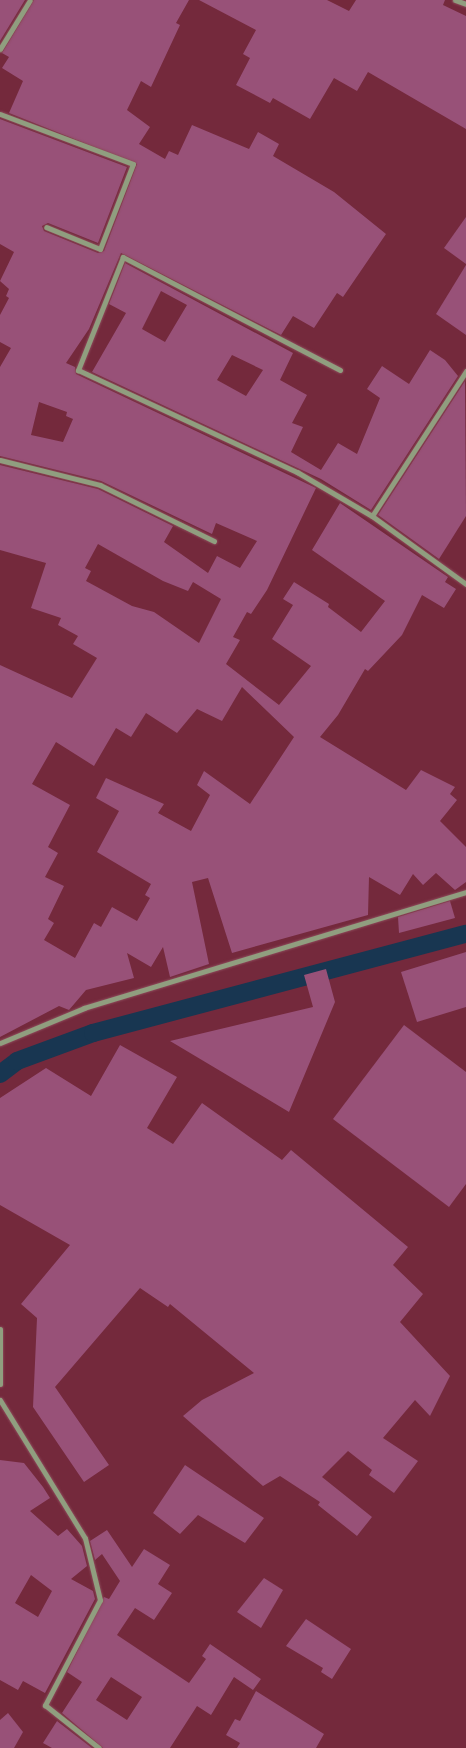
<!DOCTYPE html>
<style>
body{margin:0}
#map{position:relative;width:466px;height:1748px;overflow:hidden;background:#74293c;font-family:Spectral,serif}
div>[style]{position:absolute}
.canal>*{height:18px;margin:-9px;padding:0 9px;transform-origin:9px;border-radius:9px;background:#183651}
.building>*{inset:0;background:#985178}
.roads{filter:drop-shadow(0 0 1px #8c4a5a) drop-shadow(0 0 1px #8c4a5a)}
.minor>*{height:5px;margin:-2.5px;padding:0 2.5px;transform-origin:2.5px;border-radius:2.5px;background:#909e7f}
span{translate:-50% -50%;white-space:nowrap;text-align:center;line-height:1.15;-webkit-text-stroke:4.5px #432128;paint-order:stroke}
</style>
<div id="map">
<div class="canal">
<div style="left:0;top:1074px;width:21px;rotate:-37deg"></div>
<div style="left:17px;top:1061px;width:81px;rotate:-20.2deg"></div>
<div style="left:93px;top:1033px;width:386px;rotate:-14.9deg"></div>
</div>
<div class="building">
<div style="clip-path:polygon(0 0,25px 0,0 41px)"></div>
<div style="clip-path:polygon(evenodd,34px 0,189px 0,176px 23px,180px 25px,151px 87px,141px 81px,127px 110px,150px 127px,139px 144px,165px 159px,169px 151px,178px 155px,192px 125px,249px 149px,258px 132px,279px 144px,273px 156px,334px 192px,386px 234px,343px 297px,337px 293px,314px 328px,293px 316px,281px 335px,121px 253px,89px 329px,66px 363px,75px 367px,76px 374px,316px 488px,267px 590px,251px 614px,247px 612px,233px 637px,240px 640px,226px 664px,279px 705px,311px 666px,272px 639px,293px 605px,283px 599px,294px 582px,329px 604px,328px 607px,361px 632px,385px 601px,312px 550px,340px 503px,448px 577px,445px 582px,456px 589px,444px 608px,422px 595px,402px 635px,368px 671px,365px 669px,338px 715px,320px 737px,406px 790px,421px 770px,455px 787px,450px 794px,457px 800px,440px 821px,466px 847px,466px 882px,455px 890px,436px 873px,423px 885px,413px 874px,400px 895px,369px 877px,368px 915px,232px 953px,208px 878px,192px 882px,209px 964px,170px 977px,163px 947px,151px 967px,127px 953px,134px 978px,86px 990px,69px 1010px,59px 1006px,0 1037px,0 665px,72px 698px,97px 658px,73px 644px,78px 636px,58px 625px,61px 618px,31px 608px,46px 563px,0 550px,0 465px,98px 489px,173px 526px,164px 542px,208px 573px,217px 556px,240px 568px,257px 541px,216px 523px,212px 534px,101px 481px,0 456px,0 367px,11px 348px,0 342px,0 315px,9px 298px,6px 296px,9px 289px,0 281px,14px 252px,0 244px,0 119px,127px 167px,98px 243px,48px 223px,42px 226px,44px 231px,98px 253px,104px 251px,137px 164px,9px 113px,23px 81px,2px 68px,9px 57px,2px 53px,34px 0,39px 402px,67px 412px,66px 416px,73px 419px,63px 442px,31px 435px,39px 402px,34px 0,98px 544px,163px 581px,188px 591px,193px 582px,221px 599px,199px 643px,154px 612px,132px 606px,86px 581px,91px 571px,85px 568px,98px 544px,34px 0,242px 687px,294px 737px,250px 804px,204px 771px,197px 785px,210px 795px,191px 831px,158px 813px,164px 804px,106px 778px,96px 798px,119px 811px,97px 852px,151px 884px,145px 895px,150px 898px,137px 921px,112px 907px,101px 927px,94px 923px,75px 958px,44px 940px,54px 923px,48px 919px,64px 886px,45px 877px,58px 853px,48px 847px,70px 805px,32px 784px,56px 742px,94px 766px,116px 728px,131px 737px,146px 713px,177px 733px,197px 709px,222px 721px,242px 687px)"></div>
<div style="clip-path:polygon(199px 0,327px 0,349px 11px,356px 0,445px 0,443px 5px,466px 16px,466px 129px,368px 72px,357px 91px,334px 78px,310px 119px,273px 98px,270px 103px,236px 85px,250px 58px,243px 54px,256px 30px)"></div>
<div style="clip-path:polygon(466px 217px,466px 264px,444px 248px)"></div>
<div style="clip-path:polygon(evenodd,125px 263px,293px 353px,280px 380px,307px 395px,292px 423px,303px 427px,291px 452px,321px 470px,338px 443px,357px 454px,380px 398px,367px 389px,382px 366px,409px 384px,430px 350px,445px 360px,458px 376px,371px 510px,321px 479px,92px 372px,126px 313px,109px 304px,125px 263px,161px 291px,187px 305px,165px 342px,142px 329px,161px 291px,125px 263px,232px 355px,263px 370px,246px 396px,217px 380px,232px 355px)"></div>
<div style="clip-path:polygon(466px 265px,466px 335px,436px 314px)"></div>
<div style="clip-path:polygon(465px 381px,466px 516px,439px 559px,378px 515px)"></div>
<div style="clip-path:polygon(450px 901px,455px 918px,399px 933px,398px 917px)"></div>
<div style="clip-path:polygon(466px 952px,466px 1007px,417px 1022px,401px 972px)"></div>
<div style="clip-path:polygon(326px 969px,335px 1002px,289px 1112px,170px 1041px,313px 1007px,304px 975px)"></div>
<div style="clip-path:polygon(404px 1025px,466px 1072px,466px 1184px,449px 1207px,333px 1119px)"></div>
<div style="clip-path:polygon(120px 1045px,177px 1077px,147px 1128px,173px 1144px,202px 1103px,282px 1160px,291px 1150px,408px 1247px,393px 1265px,423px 1294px,400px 1322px,450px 1376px,430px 1416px,415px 1400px,383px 1438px,418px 1461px,394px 1493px,369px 1475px,372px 1470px,348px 1451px,322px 1477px,372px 1517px,357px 1536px,318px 1505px,320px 1502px,280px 1476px,263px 1486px,183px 1416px,202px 1400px,254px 1373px,170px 1304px,168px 1307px,140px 1288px,55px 1387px,109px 1465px,84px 1482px,33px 1407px,37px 1318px,21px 1304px,70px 1245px,0 1205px,0 1098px,46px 1068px,91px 1096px)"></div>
<div style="clip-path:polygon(evenodd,0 1460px,24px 1463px,43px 1487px,50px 1498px,30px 1511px,58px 1536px,67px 1529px,82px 1546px,87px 1566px,71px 1579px,93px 1591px,95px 1599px,45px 1693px,23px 1681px,18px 1690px,0 1680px,0 1460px,31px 1575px,52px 1591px,38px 1617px,15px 1603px,31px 1575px)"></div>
<div style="clip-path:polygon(185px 1465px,264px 1518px,245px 1543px,198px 1515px,180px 1534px,153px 1513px)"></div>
<div style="clip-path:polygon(evenodd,107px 1530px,132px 1567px,144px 1549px,170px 1565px,158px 1584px,172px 1593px,154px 1620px,135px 1608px,117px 1635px,189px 1683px,206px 1659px,202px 1656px,210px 1644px,261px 1679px,253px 1690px,234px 1677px,211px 1715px,197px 1706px,170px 1748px,103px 1748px,62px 1713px,82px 1682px,67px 1672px,104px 1597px,109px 1599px,120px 1581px,102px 1554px,95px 1560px,90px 1541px,107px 1530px,111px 1677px,142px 1697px,127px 1720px,96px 1700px,111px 1677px)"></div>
<div style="clip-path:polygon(264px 1578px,283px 1590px,261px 1628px,237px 1612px)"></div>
<div style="clip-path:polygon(306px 1619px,351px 1649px,332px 1679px,321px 1672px,323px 1668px,286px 1646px)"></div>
<div style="clip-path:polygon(256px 1691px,324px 1734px,316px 1748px,237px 1748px,240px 1743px,226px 1735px,235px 1719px,240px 1721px)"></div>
<div style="clip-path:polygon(8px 1713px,23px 1732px,14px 1748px,0 1748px,0 1720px)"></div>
<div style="clip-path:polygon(57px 1721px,92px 1748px,52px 1748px,43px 1743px)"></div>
</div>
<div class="roads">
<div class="minor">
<div style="left:455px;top:0;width:12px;rotate:20deg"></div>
<div style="left:0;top:49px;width:57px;rotate:-58.5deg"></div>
<div style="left:0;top:114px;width:142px;rotate:20.6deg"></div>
<div style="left:133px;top:164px;width:91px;rotate:111.2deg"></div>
<div style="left:100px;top:249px;width:58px;rotate:-157.8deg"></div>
<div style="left:340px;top:370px;width:245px;rotate:-152.5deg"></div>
<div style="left:123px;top:257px;width:122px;rotate:111.7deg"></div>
<div style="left:78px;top:370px;width:242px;rotate:25deg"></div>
<div style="left:297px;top:472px;width:87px;rotate:30.4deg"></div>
<div style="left:372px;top:516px;width:173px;rotate:-57deg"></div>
<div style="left:0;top:460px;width:103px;rotate:14deg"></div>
<div style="left:100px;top:485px;width:127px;rotate:26.2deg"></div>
<div style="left:372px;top:516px;width:116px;rotate:35.9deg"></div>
<div style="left:0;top:1043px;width:91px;rotate:-22.6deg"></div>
<div style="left:84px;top:1008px;width:399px;rotate:-16.9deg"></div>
<div style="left:0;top:1329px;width:55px;rotate:90deg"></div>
<div style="left:0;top:1400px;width:162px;rotate:58.4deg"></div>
<div style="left:85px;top:1538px;width:64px;rotate:76.4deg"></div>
<div style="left:100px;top:1600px;width:119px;rotate:117.6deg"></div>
<div style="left:45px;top:1705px;width:69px;rotate:38.5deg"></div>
</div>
</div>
</div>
